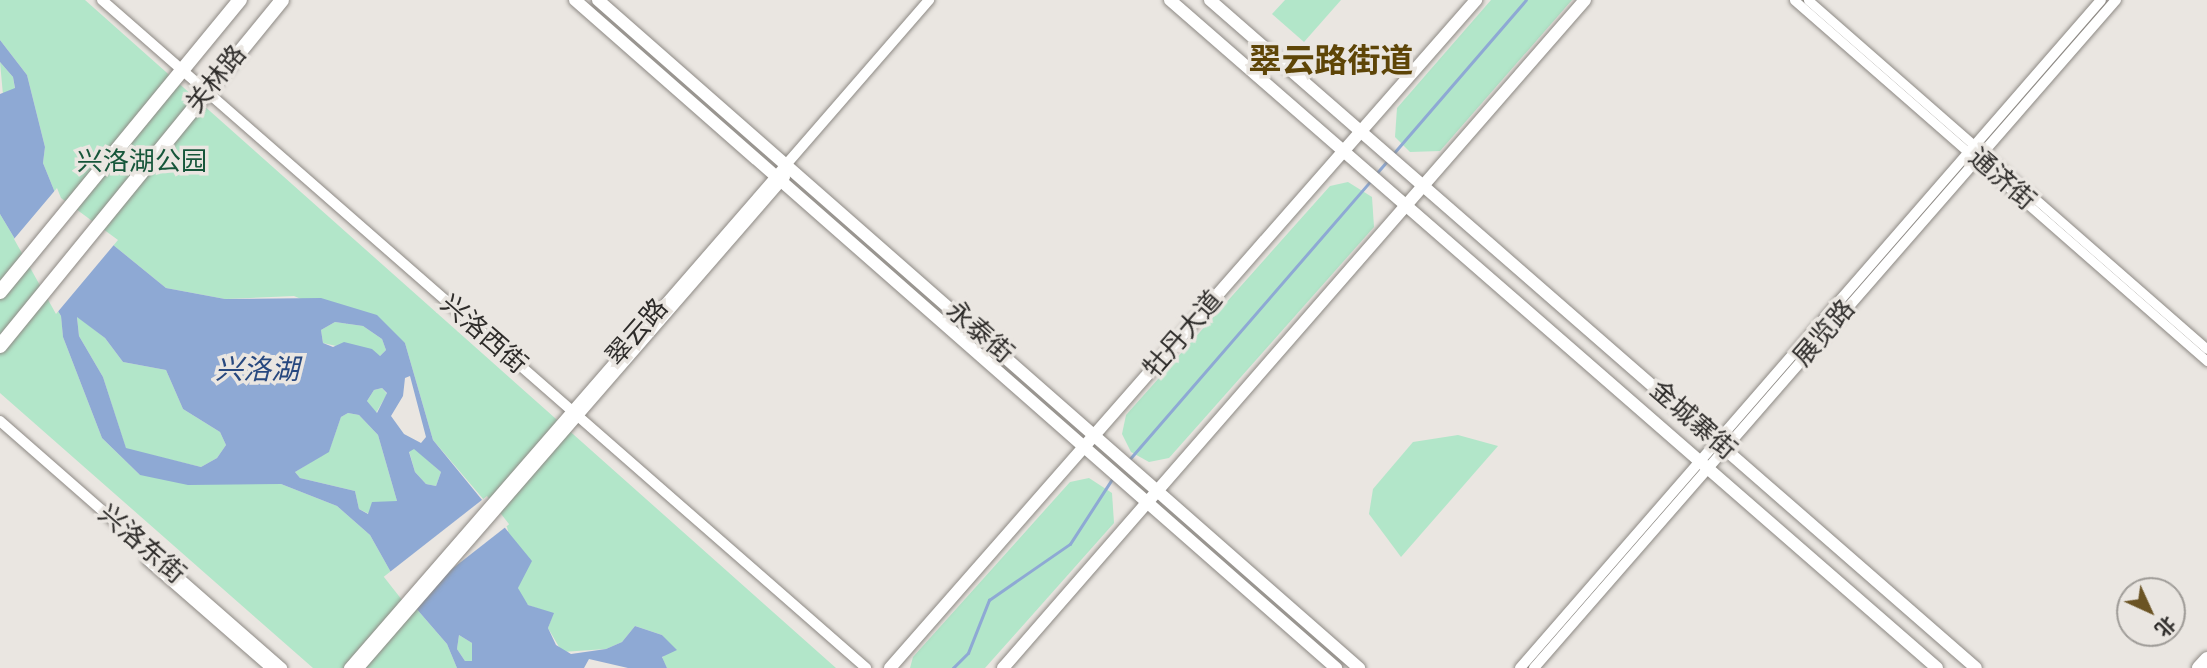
<!DOCTYPE html>
<meta charset="utf-8">
<style>
body{margin:0}
#map{position:relative;width:2207px;height:668px;overflow:hidden;background:#eae6e1;font-family:"Sofia Sans Condensed","Noto Sans SC",sans-serif}
div>[style]{position:absolute}
.green>*{inset:0;background:#b2e6c9}
.water>*{inset:0;background:#8ea9d4}
.pier>*{inset:0;background:#eae6e1;transform-origin:0 0}
.stream>*{height:2.5px;margin:-1.25px;padding:0 1.25px;transform-origin:1.25px;border-radius:1.25px;background:#8ea9d4}
.roads{filter:drop-shadow(0 0 2px #8d8984) drop-shadow(0 0 2px #8d8984)}
.minor>*{height:9px;margin:-4.5px;padding:0 4.5px;transform-origin:4.5px;border-radius:4.5px;background:#fff}
.tertiary>*{height:10px;margin:-5px;padding:0 5px;transform-origin:5px;border-radius:5px;background:#fff}
.secondary>*{height:12px;margin:-6px;padding:0 6px;transform-origin:6px;border-radius:6px;background:#fff}
.primary>*{height:14px;margin:-7px;padding:0 7px;transform-origin:7px;border-radius:7px;background:#fff}
span{translate:-50% -50%;white-space:nowrap;text-align:center;line-height:1.15;-webkit-text-stroke:7px #eae6e1;paint-order:stroke}
.street-label{font-size:26px;color:#2e2c2a}
.park-label{font-size:26px;color:#16563a}
.water-label{font-size:28px;color:#27487f;font-style:italic}
.district-label{font-size:33px;color:#5e4507;font-weight:700}
.north{position:absolute;left:2116px;top:577px;width:70px;height:70px;box-sizing:border-box;background:#eae6e1;border:2px solid #9f9c98;border-radius:50%;rotate:135deg;font-size:19px;font-weight:700;line-height:28px;text-align:center;color:#2e2c2a}
.north::after{content:'';display:block;margin:auto;width:24px;height:32px;background:#6b5424;clip-path:polygon(50% 0,100% 100%,50% 72%,0 100%)}
</style>
<div id="map">
<div class="green">
<div style="clip-path:polygon(0 0,85px 0,836px 668px,667px 668px,662px 658px,671px 648px,662px 635px,635px 626px,622px 642px,606px 649px,562px 652px,548px 628px,553px 614px,528px 605px,522px 598px,518px 588px,521px 578px,507px 527px,433px 440px,405px 343px,294px 296px,225px 299px,166px 288px,58px 200px,43px 163px,45px 147px,27px 75px,0 40px)"></div>
<div style="clip-path:polygon(1285px 0,1341px 0,1304px 42px,1272px 14px)"></div>
<div style="clip-path:polygon(1491px 0,1572px 0,1440px 151px,1410px 152px,1395px 137px,1397px 108px)"></div>
<div style="clip-path:polygon(0 62px,13px 77px,15px 89px,3px 95px)"></div>
<div style="clip-path:polygon(1348px 182px,1372px 197px,1374px 227px,1169px 458px,1149px 462px,1131px 452px,1122px 434px,1126px 415px,1330px 186px)"></div>
<div style="clip-path:polygon(0 214px,61px 316px,63px 337px,102px 438px,140px 475px,281px 484px,337px 506px,370px 535px,402px 592px,447px 644px,457px 668px,313px 668px,0 393px)"></div>
<div style="clip-path:polygon(77px 316px,105px 338px,123px 362px,166px 370px,183px 409px,220px 432px,226px 445px,217px 458px,201px 467px,126px 449px,103px 377px,79px 336px)"></div>
<div style="clip-path:polygon(335px 322px,363px 326px,382px 339px,386px 350px,380px 356px,323px 343px,321px 330px)"></div>
<div style="clip-path:polygon(382px 388px,387px 394px,376px 413px,367px 401px,374px 390px)"></div>
<div style="clip-path:polygon(348px 413px,359px 415px,378px 435px,397px 501px,369px 514px,359px 509px,355px 491px,300px 478px,295px 472px,329px 451px,341px 417px)"></div>
<div style="clip-path:polygon(1458px 435px,1498px 446px,1401px 557px,1369px 514px,1373px 489px,1413px 442px)"></div>
<div style="clip-path:polygon(414px 448px,441px 472px,436px 486px,426px 484px,415px 472px,409px 451px)"></div>
<div style="clip-path:polygon(1089px 478px,1112px 493px,1114px 523px,985px 668px,910px 668px,913px 657px,1070px 482px)"></div>
<div style="clip-path:polygon(459px 635px,472px 643px,472px 661px,465px 661px,457px 649px)"></div>
</div>
<div class="water">
<div style="clip-path:polygon(evenodd,0 40px,27px 75px,45px 147px,43px 163px,58px 200px,166px 288px,225px 299px,321px 298px,377px 315px,405px 343px,433px 440px,532px 561px,518px 588px,528px 605px,554px 613px,548px 628px,556px 645px,571px 654px,606px 649px,622px 642px,635px 626px,662px 635px,677px 650px,662px 657px,667px 668px,628px 668px,589px 659px,584px 668px,457px 668px,447px 644px,402px 592px,370px 535px,337px 506px,281px 484px,188px 485px,140px 475px,102px 438px,63px 337px,61px 316px,0 214px,0 94px,15px 88px,13px 77px,0 62px,0 40px,77px 317px,105px 338px,123px 362px,166px 370px,183px 409px,220px 432px,226px 445px,217px 458px,201px 467px,126px 448px,103px 377px,79px 336px,77px 317px,0 40px,335px 322px,363px 326px,382px 339px,386px 350px,380px 356px,372px 349px,344px 342px,333px 347px,323px 343px,321px 330px,335px 322px,0 40px,410px 376px,426px 437px,421px 443px,404px 434px,391px 416px,403px 396px,405px 378px,410px 376px,0 40px,382px 388px,387px 393px,377px 413px,367px 401px,374px 390px,382px 388px,0 40px,348px 413px,359px 415px,378px 435px,397px 501px,372px 502px,368px 514px,359px 509px,355px 491px,300px 478px,295px 472px,329px 452px,341px 417px,348px 413px,0 40px,414px 449px,441px 472px,436px 486px,426px 484px,415px 472px,409px 452px,414px 449px,0 40px,459px 635px,472px 643px,472px 661px,465px 661px,457px 649px,459px 635px)"></div>
</div>
<div class="pier">
<div style="clip-path:polygon(57px 188px,61px 198px,118px 240px,56px 314px,14px 239px)"></div>
<div style="left:487px;top:496px;width:36px;height:131px;rotate:52deg"></div>
</div>
<div class="stream">
<div style="left:1393px;top:154px;width:203px;rotate:-49.2deg"></div>
<div style="left:1375px;top:175px;width:18px;rotate:-49deg"></div>
<div style="left:1128px;top:461px;width:371px;rotate:-49.1deg"></div>
<div style="left:953px;top:668px;width:21px;rotate:-45deg"></div>
<div style="left:968px;top:653px;width:57px;rotate:-68.4deg"></div>
<div style="left:989px;top:600px;width:98px;rotate:-34.7deg"></div>
<div style="left:1070px;top:544px;width:77px;rotate:-57.1deg"></div>
</div>
<div class="roads">
<div class="minor">
<div style="left:1794px;top:0;width:549px;rotate:41.16deg"></div>
<div style="left:1808px;top:0;width:530px;rotate:41.18deg"></div>
</div>
<div class="tertiary">
<div style="left:102px;top:0;width:1015px;rotate:41.16deg"></div>
<div style="left:0;top:421px;width:375px;rotate:41.2deg"></div>
<div style="left:147px;top:560px;width:164px;rotate:41.1deg"></div>
<div style="left:349px;top:668px;width:885px;rotate:-49.03deg"></div>
<div style="left:359px;top:668px;width:650px;rotate:-49.05deg"></div>
<div style="left:1520px;top:668px;width:885px;rotate:-48.98deg"></div>
<div style="left:1534px;top:668px;width:886px;rotate:-48.94deg"></div>
</div>
<div class="secondary">
<div style="left:575px;top:0;width:1013px;rotate:41.28deg"></div>
<div style="left:598px;top:0;width:1013px;rotate:41.28deg"></div>
<div style="left:1170px;top:0;width:1017px;rotate:41.05deg"></div>
<div style="left:1210px;top:0;width:1016px;rotate:41.09deg"></div>
<div style="left:890px;top:668px;width:889px;rotate:-48.74deg"></div>
<div style="left:1003px;top:668px;width:886px;rotate:-48.94deg"></div>
</div>
<div class="primary">
<div style="left:0;top:292px;width:378px;rotate:-50.6deg"></div>
<div style="left:0;top:346px;width:446px;rotate:-50.8deg"></div>
<div style="left:2199px;top:668px;width:12px;rotate:-48deg"></div>
</div>
</div>
<div class="street-label">
<span style="left:217px;top:80px;rotate:-51deg">关林路</span>
<span style="left:2001px;top:180px;rotate:41deg">通济街</span>
<span style="left:638px;top:333px;rotate:-49deg">翠云路</span>
<span style="left:979px;top:333px;rotate:41deg">永泰街</span>
<span style="left:1825px;top:334px;rotate:-49deg">展览路</span>
<span style="left:483px;top:335px;rotate:41deg">兴洛西街</span>
<span style="left:1184px;top:335px;rotate:-49deg">牡丹大道</span>
<span style="left:1692px;top:421px;rotate:41deg">金城寨街</span>
<span style="left:141px;top:545px;rotate:41deg">兴洛东街</span>
</div>
<div class="park-label">
<span style="left:142px;top:163px">兴洛湖公园</span>
</div>
<div class="water-label">
<span style="left:257px;top:371px">兴洛湖</span>
</div>
<div class="district-label">
<span style="left:1331px;top:63px">翠云路街道</span>
</div>
<div class="north">北</div>
</div>
